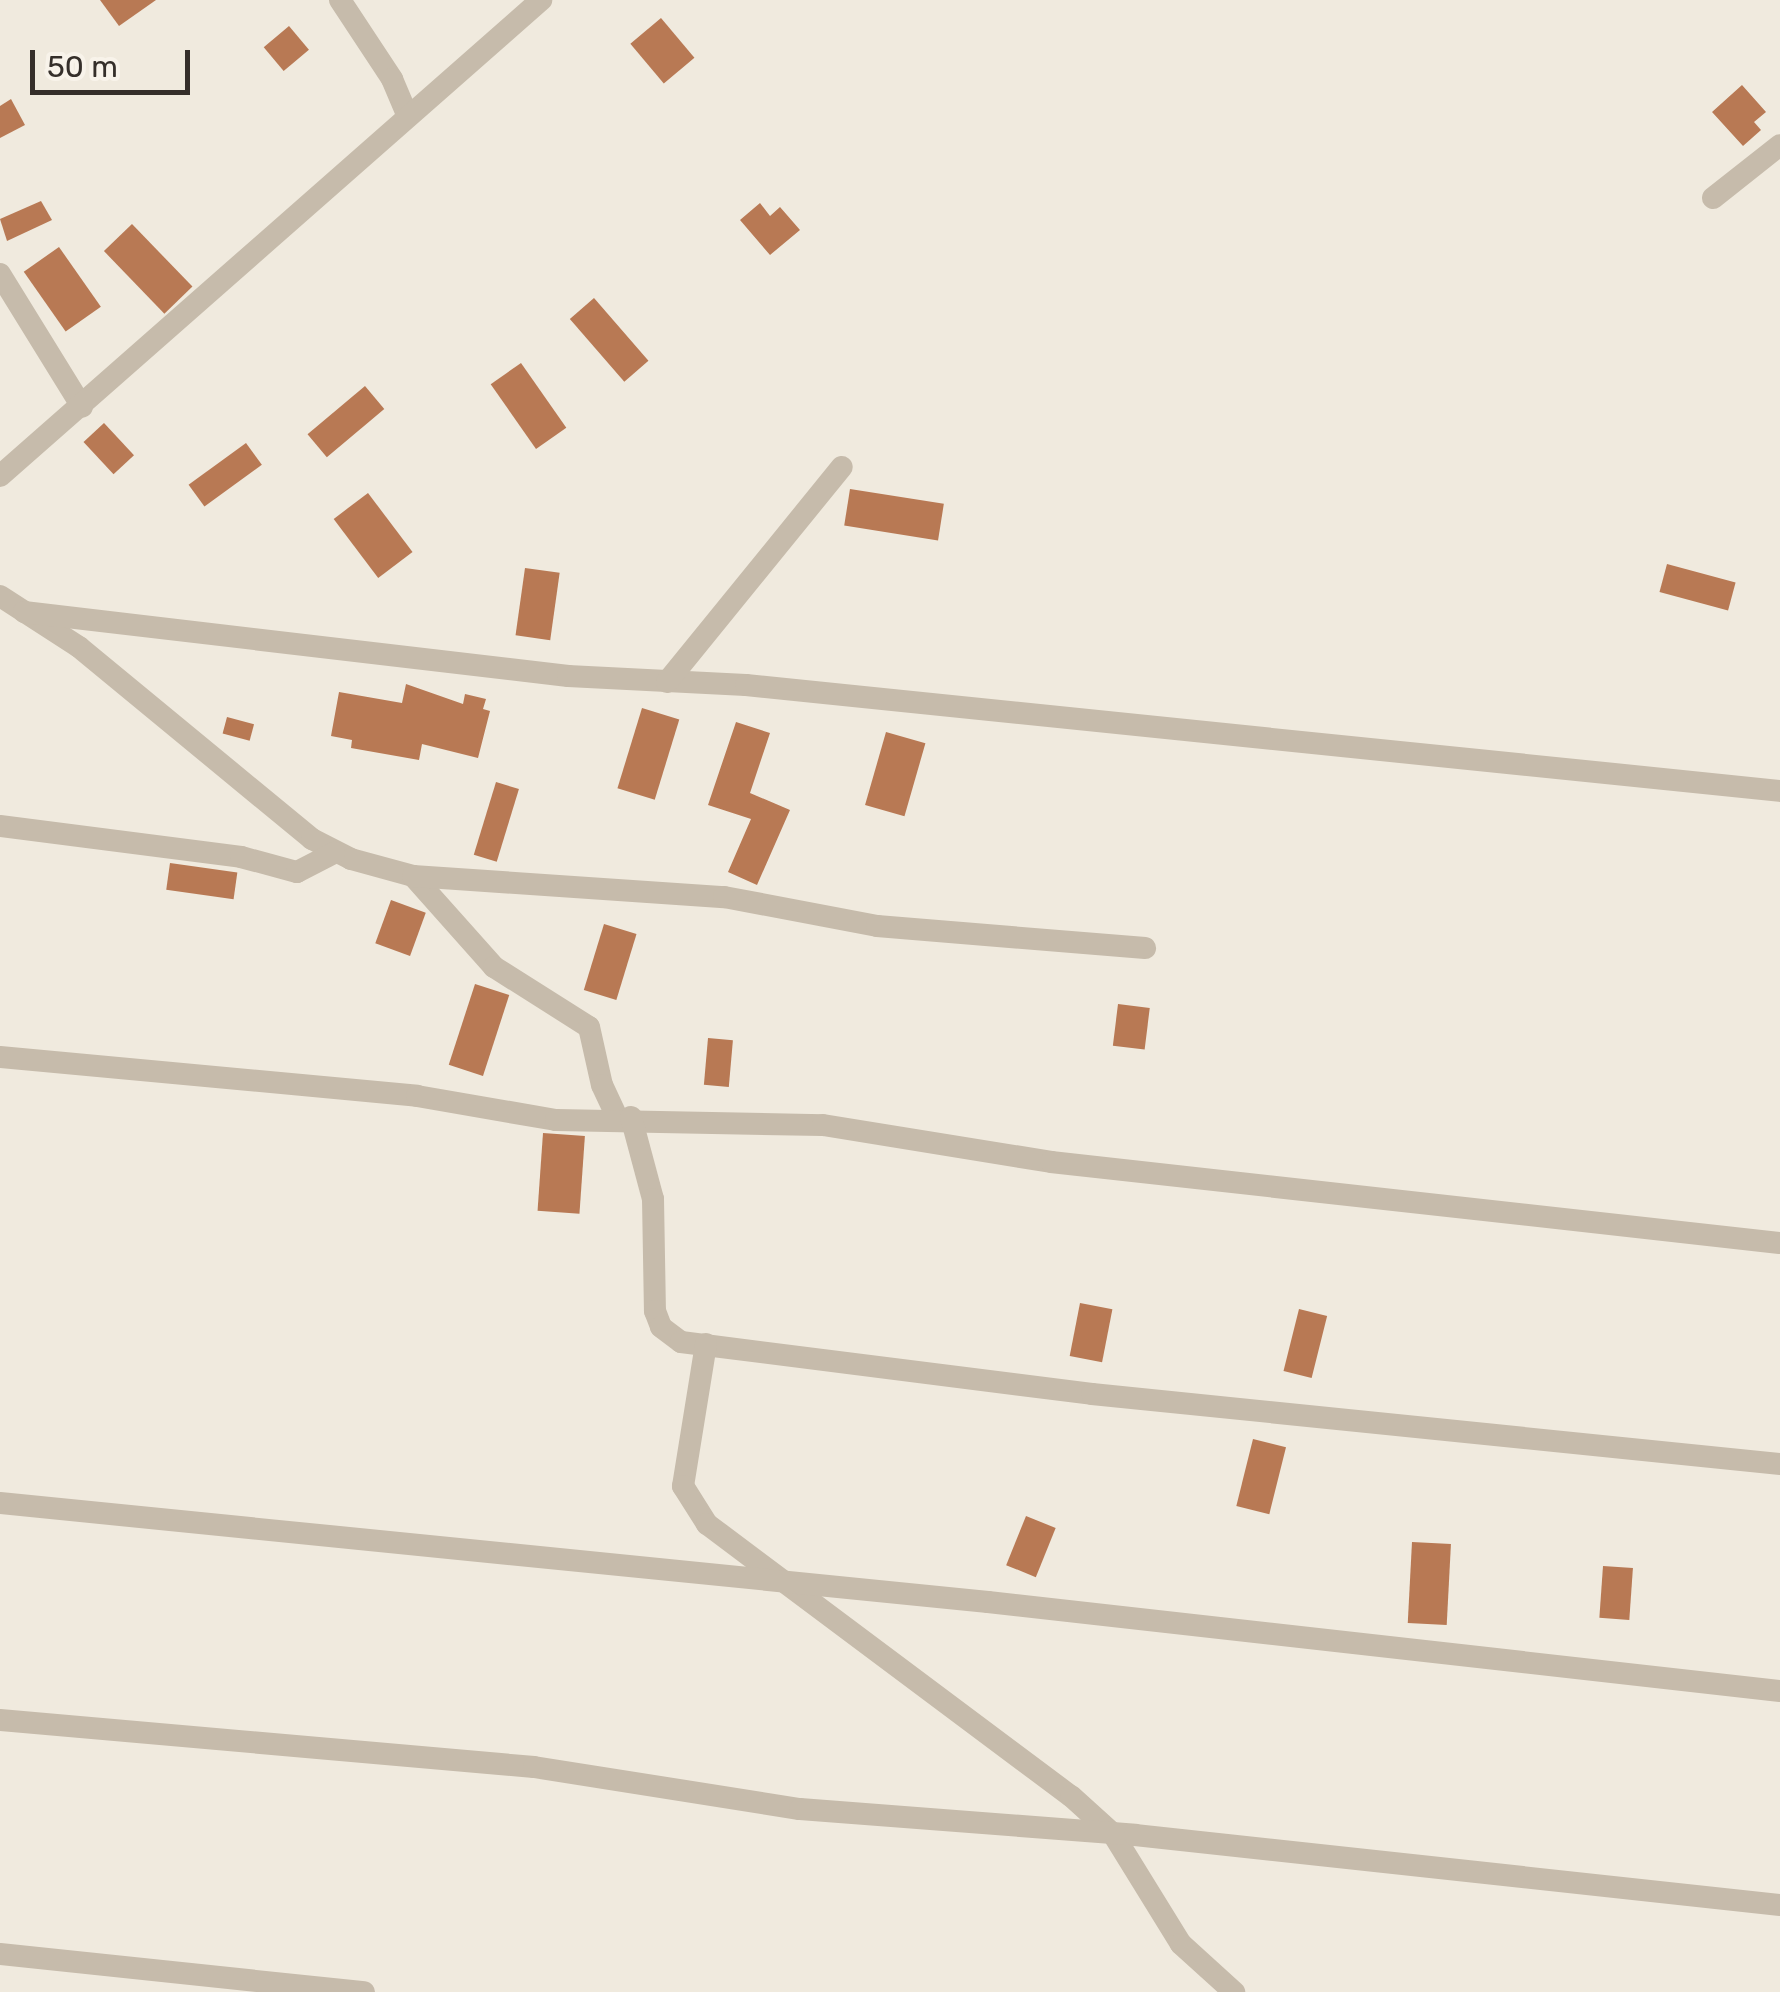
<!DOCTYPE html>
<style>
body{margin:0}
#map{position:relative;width:1780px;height:1992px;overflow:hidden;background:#f0eade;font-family:Rubik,sans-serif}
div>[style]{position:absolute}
.building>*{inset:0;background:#b87954;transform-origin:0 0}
.minor>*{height:22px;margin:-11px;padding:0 11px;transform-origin:11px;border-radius:11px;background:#c6bbab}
span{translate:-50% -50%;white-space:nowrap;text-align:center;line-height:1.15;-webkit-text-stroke:10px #f8f3ea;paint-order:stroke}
.scale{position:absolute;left:30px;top:50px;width:160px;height:45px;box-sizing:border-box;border:5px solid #352f2a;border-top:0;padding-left:12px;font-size:30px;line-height:35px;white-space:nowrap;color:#352f2a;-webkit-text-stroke:8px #f8f3ea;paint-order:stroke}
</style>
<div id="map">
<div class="building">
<div style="clip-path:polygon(100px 0,156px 0,119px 26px)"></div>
<div style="left:661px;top:18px;width:52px;height:40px;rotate:50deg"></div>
<div style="left:289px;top:26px;width:31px;height:33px;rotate:50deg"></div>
<div style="clip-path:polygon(1742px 85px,1766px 112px,1754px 122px,1761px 130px,1743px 146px,1712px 112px)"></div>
<div style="clip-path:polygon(11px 99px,25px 125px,0 138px,0 106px)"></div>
<div style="clip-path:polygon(41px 201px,52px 220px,7px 241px,0 219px)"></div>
<div style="clip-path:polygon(760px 203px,770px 216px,780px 207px,800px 230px,770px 255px,740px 220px)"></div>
<div style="left:132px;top:224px;width:87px;height:39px;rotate:46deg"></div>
<div style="left:59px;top:247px;width:73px;height:43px;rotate:55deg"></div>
<div style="left:594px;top:298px;width:83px;height:32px;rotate:49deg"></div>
<div style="left:521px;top:363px;width:79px;height:37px;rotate:55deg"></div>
<div style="left:365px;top:386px;width:30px;height:75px;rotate:50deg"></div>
<div style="left:104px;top:423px;width:44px;height:28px;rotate:47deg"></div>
<div style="left:246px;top:443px;width:27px;height:71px;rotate:54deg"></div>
<div style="left:850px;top:489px;width:95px;height:37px;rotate:9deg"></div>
<div style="left:368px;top:493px;width:74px;height:43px;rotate:53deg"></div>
<div style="left:1667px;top:564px;width:71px;height:29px;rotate:15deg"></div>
<div style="left:525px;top:568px;width:35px;height:68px;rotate:8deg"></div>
<div style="clip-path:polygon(406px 684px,463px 704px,465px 694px,486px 699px,483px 709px,490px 711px,478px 758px,422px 744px,419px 760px,351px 748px,352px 740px,331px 736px,339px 692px,402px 703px)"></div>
<div style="left:642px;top:708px;width:39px;height:84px;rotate:17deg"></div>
<div style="left:227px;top:717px;width:28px;height:17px;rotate:15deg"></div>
<div style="clip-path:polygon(736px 722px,770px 733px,750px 793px,790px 810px,757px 885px,728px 872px,751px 819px,708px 805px)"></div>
<div style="left:886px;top:732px;width:41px;height:76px;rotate:16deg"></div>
<div style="left:496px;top:782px;width:24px;height:76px;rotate:17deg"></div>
<div style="left:170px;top:863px;width:68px;height:27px;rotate:8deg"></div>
<div style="left:391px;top:900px;width:37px;height:46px;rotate:20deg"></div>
<div style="left:604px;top:924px;width:34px;height:69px;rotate:17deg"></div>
<div style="left:475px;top:984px;width:36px;height:85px;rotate:18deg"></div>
<div style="left:1118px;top:1004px;width:32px;height:42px;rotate:7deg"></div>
<div style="left:708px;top:1038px;width:25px;height:47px;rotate:5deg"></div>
<div style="left:543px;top:1133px;width:42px;height:78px;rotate:4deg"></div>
<div style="left:1080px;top:1303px;width:33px;height:54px;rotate:11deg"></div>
<div style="left:1299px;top:1309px;width:29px;height:64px;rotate:14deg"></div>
<div style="left:1253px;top:1439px;width:34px;height:69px;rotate:14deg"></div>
<div style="left:1026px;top:1516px;width:32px;height:53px;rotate:22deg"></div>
<div style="left:1412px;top:1542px;width:39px;height:81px;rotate:3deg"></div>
<div style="left:1603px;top:1566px;width:30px;height:52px;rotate:4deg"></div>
</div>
<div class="minor">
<div style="left:340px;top:0;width:95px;rotate:56.6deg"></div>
<div style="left:392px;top:79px;width:38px;rotate:67deg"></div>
<div style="left:1713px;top:198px;width:85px;rotate:-38.3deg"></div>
<div style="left:0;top:274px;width:156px;rotate:58.3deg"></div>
<div style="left:0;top:476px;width:721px;rotate:-41.34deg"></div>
<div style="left:0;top:596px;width:94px;rotate:32.8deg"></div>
<div style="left:79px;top:647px;width:302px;rotate:39.5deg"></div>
<div style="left:312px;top:839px;width:44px;rotate:27.1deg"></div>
<div style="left:351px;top:859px;width:64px;rotate:15.3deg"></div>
<div style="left:413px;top:876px;width:122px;rotate:48.3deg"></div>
<div style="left:494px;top:967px;width:112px;rotate:32.3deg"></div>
<div style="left:589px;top:1027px;width:59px;rotate:77.4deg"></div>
<div style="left:602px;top:1085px;width:35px;rotate:65deg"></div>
<div style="left:24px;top:612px;width:548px;rotate:6.71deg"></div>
<div style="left:568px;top:676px;width:178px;rotate:2.9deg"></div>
<div style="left:746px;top:685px;width:1039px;rotate:5.85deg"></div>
<div style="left:667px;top:682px;width:277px;rotate:-50.9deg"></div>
<div style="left:0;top:826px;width:243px;rotate:7.3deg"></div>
<div style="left:241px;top:857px;width:58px;rotate:15deg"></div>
<div style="left:297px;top:872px;width:42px;rotate:-27.2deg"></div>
<div style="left:413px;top:876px;width:312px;rotate:3.9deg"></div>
<div style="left:724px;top:897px;width:156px;rotate:10.7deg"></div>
<div style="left:877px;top:926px;width:269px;rotate:4.7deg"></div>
<div style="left:0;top:1057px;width:419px;rotate:5.3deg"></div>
<div style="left:417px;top:1096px;width:141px;rotate:9.8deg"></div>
<div style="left:556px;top:1120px;width:267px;rotate:1.1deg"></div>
<div style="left:823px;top:1125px;width:231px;rotate:9.2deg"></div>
<div style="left:1051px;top:1162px;width:733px;rotate:6.34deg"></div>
<div style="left:631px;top:1117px;width:85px;rotate:75deg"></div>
<div style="left:653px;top:1199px;width:112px;rotate:89deg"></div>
<div style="left:655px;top:1311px;width:17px;rotate:69deg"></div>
<div style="left:661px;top:1327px;width:25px;rotate:37deg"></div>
<div style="left:681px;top:1342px;width:414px;rotate:7.2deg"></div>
<div style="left:1092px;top:1394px;width:692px;rotate:5.81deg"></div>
<div style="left:706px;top:1344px;width:144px;rotate:99.2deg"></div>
<div style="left:683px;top:1486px;width:45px;rotate:57.7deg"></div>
<div style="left:707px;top:1524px;width:454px;rotate:36.8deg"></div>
<div style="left:1071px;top:1796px;width:57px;rotate:42.1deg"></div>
<div style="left:1113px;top:1834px;width:129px;rotate:58.3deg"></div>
<div style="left:1181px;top:1944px;width:72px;rotate:42.2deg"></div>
<div style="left:0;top:1503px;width:993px;rotate:5.72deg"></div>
<div style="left:988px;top:1602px;width:797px;rotate:6.41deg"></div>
<div style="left:0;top:1720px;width:536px;rotate:5.03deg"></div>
<div style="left:534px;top:1767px;width:269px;rotate:9deg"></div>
<div style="left:800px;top:1809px;width:336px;rotate:4.4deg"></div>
<div style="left:1135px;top:1835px;width:649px;rotate:6.19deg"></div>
<div style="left:0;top:1954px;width:366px;rotate:6deg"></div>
</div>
<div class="scale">50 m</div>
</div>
